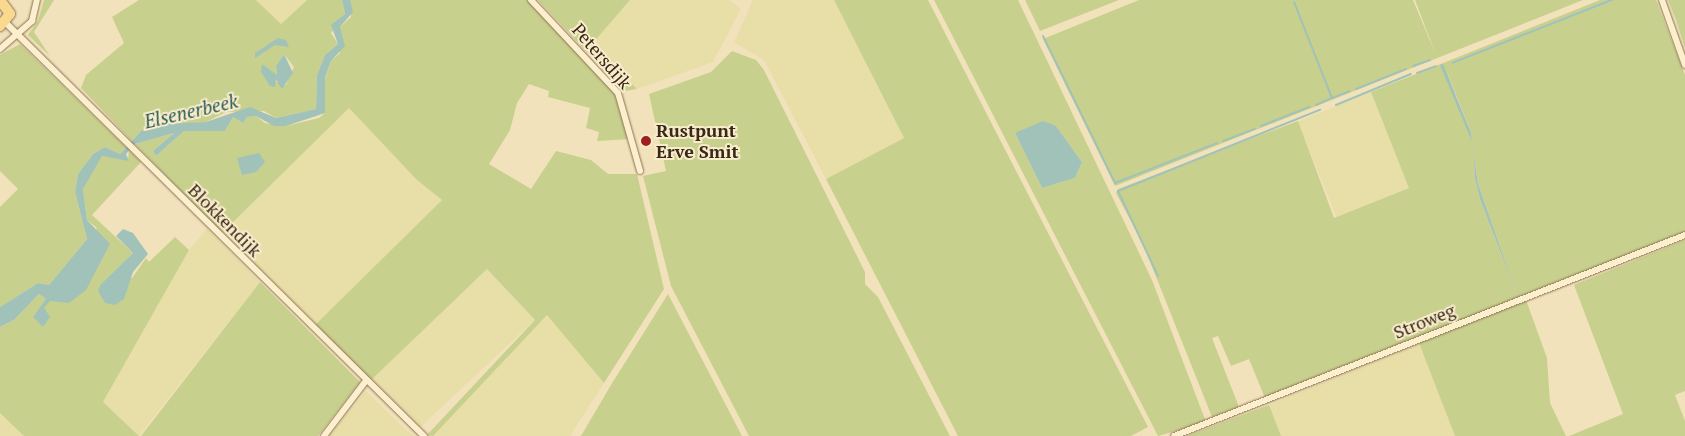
<!DOCTYPE html>
<style>
body{margin:0}
#map{position:relative;width:1685px;height:436px;overflow:hidden;background:#f2e2bb;font-family:"PT Serif",serif}
div>[style]{position:absolute}
.farmland>*{inset:0;background:#e8dea8;transform-origin:0 0}
.green>*{inset:0;background:#c8d08e}
.water>*{inset:0;background:#a0c2b8}
.stream>*{height:2px;margin:-1px;padding:0 1px;transform-origin:1px;border-radius:1px;background:#a0c2b8}
.roads{filter:drop-shadow(0 0 1px #8a7153) drop-shadow(0 0 1px #8a7153)}
.street>*{height:6px;margin:-3px;padding:0 3px;transform-origin:3px;border-radius:3px;background:#fcefce}
.primary>*{height:10px;margin:-5px;padding:0 5px;transform-origin:5px;border-radius:5px;background:#fad98e}
.dots>*{width:14px;height:14px;translate:-50% -50%;box-sizing:border-box;border:2px solid #f8eccb;border-radius:50%}
span{translate:-50% -50%;white-space:nowrap;text-align:center;line-height:1.15;-webkit-text-stroke:4px #f8eccb;paint-order:stroke}
.street-label{font-size:18px;color:#38281a}
.poi-label{font-size:18px;color:#38281a;font-weight:700}
.left{translate:0 -50%;text-align:left}
.water-label{font-size:19px;color:#275956;font-style:italic}
</style>
<div id="map">
<div class="farmland">
<div style="clip-path:polygon(256px 0,307px 0,281px 24px)"></div>
<div style="clip-path:polygon(630px 0,729px 0,741px 9px,713px 62px,637px 89px,607px 58px,598px 63px,586px 51px)"></div>
<div style="clip-path:polygon(753px 0,834px 0,904px 138px,826px 179px,764px 60px,734px 42px)"></div>
<div style="left:1371px;top:92px;width:103px;height:79px;rotate:68deg"></div>
<div style="clip-path:polygon(349px 108px,417px 180px,442px 200px,315px 325px,222px 233px)"></div>
<div style="clip-path:polygon(207px 229px,260px 282px,139px 436px,103px 402px,189px 250px)"></div>
<div style="left:487px;top:269px;width:70px;height:162px;rotate:47deg"></div>
<div style="clip-path:polygon(547px 315px,604px 383px,570px 436px,433px 436px)"></div>
<div style="clip-path:polygon(1419px 343px,1455px 436px,1281px 436px,1269px 405px)"></div>
<div style="clip-path:polygon(366px 391px,400px 424px,414px 436px,329px 436px)"></div>
<div style="clip-path:polygon(0 413px,24px 436px,0 436px)"></div>
</div>
<div class="green">
<div style="clip-path:polygon(44px 0,54px 0,34px 32px,50px 56px,28px 35px,38px 21px)"></div>
<div style="clip-path:polygon(evenodd,139px 0,256px 0,281px 24px,307px 0,342px 0,345px 14px,331px 33px,338px 44px,325px 55px,317px 75px,316px 109px,276px 118px,264px 111px,226px 112px,206px 122px,157px 125px,142px 130px,132px 141px,81px 88px,86px 75px,124px 43px,112px 17px,139px 0,284px 54px,294px 67px,286px 85px,273px 81px,262px 64px,271px 75px,277px 75px,276px 66px,284px 54px)"></div>
<div style="clip-path:polygon(350px 0,527px 0,615px 94px,630px 139px,597px 141px,599px 132px,586px 128px,590px 108px,548px 97px,549px 91px,529px 84px,517px 103px,510px 130px,489px 164px,531px 189px,556px 151px,591px 160px,608px 174px,637px 174px,664px 289px,604px 383px,547px 315px,433px 436px,427px 435px,535px 320px,487px 269px,370px 381px,315px 325px,442px 200px,417px 180px,349px 108px,222px 233px,135px 144px,174px 133px,153px 151px,156px 156px,184px 131px,225px 131px,233px 117px,243px 123px,247px 117px,256px 116px,265px 123px,286px 126px,319px 118px,325px 113px,323px 82px,323px 86px,331px 61px,340px 53px,340px 27px,351px 17px)"></div>
<div style="clip-path:polygon(538px 0,630px 0,586px 51px)"></div>
<div style="clip-path:polygon(834px 0,928px 0,1148px 427px,1131px 436px,958px 436px,826px 179px,904px 138px)"></div>
<div style="clip-path:polygon(evenodd,934px 0,1018px 0,1152px 280px,1206px 422px,1158px 436px,934px 0,1056px 126px,1082px 162px,1075px 178px,1042px 188px,1015px 133px,1056px 126px)"></div>
<div style="clip-path:polygon(1025px 0,1119px 0,1040px 31px)"></div>
<div style="clip-path:polygon(1139px 0,1413px 0,1436px 55px,1415px 0,1583px 0,1115px 186px,1043px 39px)"></div>
<div style="clip-path:polygon(evenodd,1600px 0,1608px 0,1452px 63px,1615px 0,1656px 0,1685px 75px,1685px 232px,1265px 398px,1249px 359px,1231px 366px,1218px 336px,1212px 338px,1239px 407px,1212px 417px,1143px 244px,1116px 193px,1118px 189px,1298px 121px,1334px 218px,1409px 188px,1371px 92px,1600px 0,1446px 69px,1471px 133px,1478px 184px,1517px 295px,1480px 199px,1475px 179px,1473px 144px,1446px 69px)"></div>
<div style="clip-path:polygon(1668px 0,1685px 0,1685px 48px,1676px 20px)"></div>
<div style="clip-path:polygon(20px 44px,126px 147px,120px 154px,105px 147px,93px 154px,78px 174px,75px 192px,87px 239px,49px 285px,38px 283px,0 307px,0 207px,18px 189px,0 171px,0 55px)"></div>
<div style="clip-path:polygon(732px 51px,756px 60px,764px 70px,865px 272px,865px 284px,878px 297px,950px 436px,749px 436px,671px 286px,643px 176px,666px 171px,649px 94px,711px 72px)"></div>
<div style="clip-path:polygon(607px 58px,637px 89px,625px 91px,598px 63px)"></div>
<div style="clip-path:polygon(129px 150px,141px 162px,92px 215px,133px 253px,101px 284px,132px 278px,146px 258px,149px 262px,175px 237px,189px 250px,103px 402px,139px 436px,24px 436px,0 413px,0 327px,14px 320px,39px 294px,46px 299px,43px 308px,50px 300px,97px 228px,87px 220px,83px 189px,88px 174px,102px 156px,128px 160px)"></div>
<div style="clip-path:polygon(1685px 240px,1685px 391px,1675px 395px,1685px 421px,1685px 436px,1569px 436px,1623px 414px,1574px 285px)"></div>
<div style="clip-path:polygon(260px 282px,360px 382px,318px 436px,141px 436px)"></div>
<div style="clip-path:polygon(668px 294px,742px 436px,581px 436px,611px 385px)"></div>
<div style="clip-path:polygon(1526px 300px,1547px 358px,1550px 403px,1566px 436px,1455px 436px,1419px 343px)"></div>
<div style="clip-path:polygon(1269px 405px,1281px 436px,1187px 436px,1242px 415px)"></div>
</div>
<div class="water">
<div style="clip-path:polygon(342px 0,350px 0,353px 12px,340px 27px,345px 46px,331px 61px,325px 78px,325px 113px,286px 126px,274px 126px,256px 116px,247px 117px,243px 123px,233px 117px,225px 131px,184px 131px,156px 156px,153px 151px,174px 133px,135px 144px,126px 154px,129px 161px,102px 156px,83px 189px,87px 220px,110px 244px,86px 290px,69px 303px,50px 301px,44px 308px,50px 317px,43px 327px,33px 317px,46px 299px,39px 294px,14px 320px,0 327px,0 307px,38px 283px,49px 285px,87px 239px,75px 192px,78px 174px,93px 154px,105px 147px,120px 154px,142px 130px,161px 124px,206px 122px,250px 107px,276px 118px,316px 109px,317px 75px,325px 55px,338px 44px,331px 25px,345px 14px)"></div>
<div style="clip-path:polygon(1608px 0,1615px 0,1452px 64px,1452px 62px)"></div>
<div style="clip-path:polygon(278px 38px,286px 40px,289px 47px,275px 45px,255px 58px,255px 53px)"></div>
<div style="clip-path:polygon(284px 54px,293px 73px,282px 89px,276px 80px,275px 87px,270px 86px,261px 72px,262px 64px,277px 75px,276px 66px)"></div>
<div style="clip-path:polygon(1443px 64px,1471px 133px,1478px 184px,1517px 295px,1480px 199px,1475px 179px,1473px 144px,1440px 65px)"></div>
<div style="clip-path:polygon(1043px 121px,1056px 126px,1082px 162px,1075px 178px,1042px 188px,1015px 133px)"></div>
<div style="clip-path:polygon(259px 153px,265px 162px,256px 172px,242px 175px,237px 158px)"></div>
<div style="clip-path:polygon(123px 229px,133px 233px,148px 254px,133px 272px,124px 299px,115px 305px,105px 303px,98px 291px,101px 284px,133px 253px,116px 236px)"></div>
</div>
<div class="stream">
<div style="left:1294px;top:2px;width:103px;rotate:68.4deg"></div>
<div style="left:1332px;top:98px;width:19px;rotate:-21deg"></div>
<div style="left:1043px;top:36px;width:164px;rotate:63.9deg"></div>
<div style="left:1115px;top:183px;width:110px;rotate:-21.4deg"></div>
<div style="left:1413px;top:66px;width:18px;rotate:-19deg"></div>
<div style="left:1417px;top:73px;width:20px;rotate:-20deg"></div>
<div style="left:1356px;top:89px;width:54px;rotate:-21.8deg"></div>
<div style="left:1316px;top:105px;width:17px;rotate:-24deg"></div>
<div style="left:1336px;top:105px;width:81px;rotate:-22.5deg"></div>
<div style="left:1261px;top:126px;width:52px;rotate:-21.6deg"></div>
<div style="left:1223px;top:141px;width:34px;rotate:-21deg"></div>
<div style="left:1158px;top:276px;width:94px;rotate:-115.2deg"></div>
<div style="left:1118px;top:191px;width:218px;rotate:-21.9deg"></div>
</div>
<div class="roads">
<div class="street">
<div style="left:531px;top:0;width:127px;rotate:46.9deg"></div>
<div style="left:618px;top:93px;width:81px;rotate:74.2deg"></div>
<div style="left:1662px;top:0;width:69px;rotate:70.5deg"></div>
<div style="left:6px;top:23px;width:588px;rotate:44.66deg"></div>
<div style="left:0;top:49px;width:43px;rotate:-41.2deg"></div>
<div style="left:32px;top:21px;width:22px;rotate:-77deg"></div>
<div style="left:324px;top:436px;width:68px;rotate:-52.8deg"></div>
<div style="left:1174px;top:436px;width:549px;rotate:-21.47deg"></div>
</div>
<div class="primary">
<div style="left:0;top:0;width:17px;rotate:54deg"></div>
<div style="left:10px;top:14px;width:16px;rotate:130deg"></div>
</div>
</div>
<div class="dots">
<div style="left:646px;top:141px;background:#9f1e1e"></div>
</div>
<div class="street-label">
<span style="left:602px;top:56px;rotate:49deg">Petersdijk</span>
<span style="left:225px;top:220px;rotate:45deg">Blokkendijk</span>
<span style="left:1424px;top:321px;rotate:-22deg">Stroweg</span>
</div>
<div class="poi-label">
<span class="left" style="left:656px;top:141px">Rustpunt<br>Erve Smit</span>
</div>
<div class="water-label">
<span style="left:191px;top:111px;rotate:-13deg">Elsenerbeek</span>
</div>
</div>
